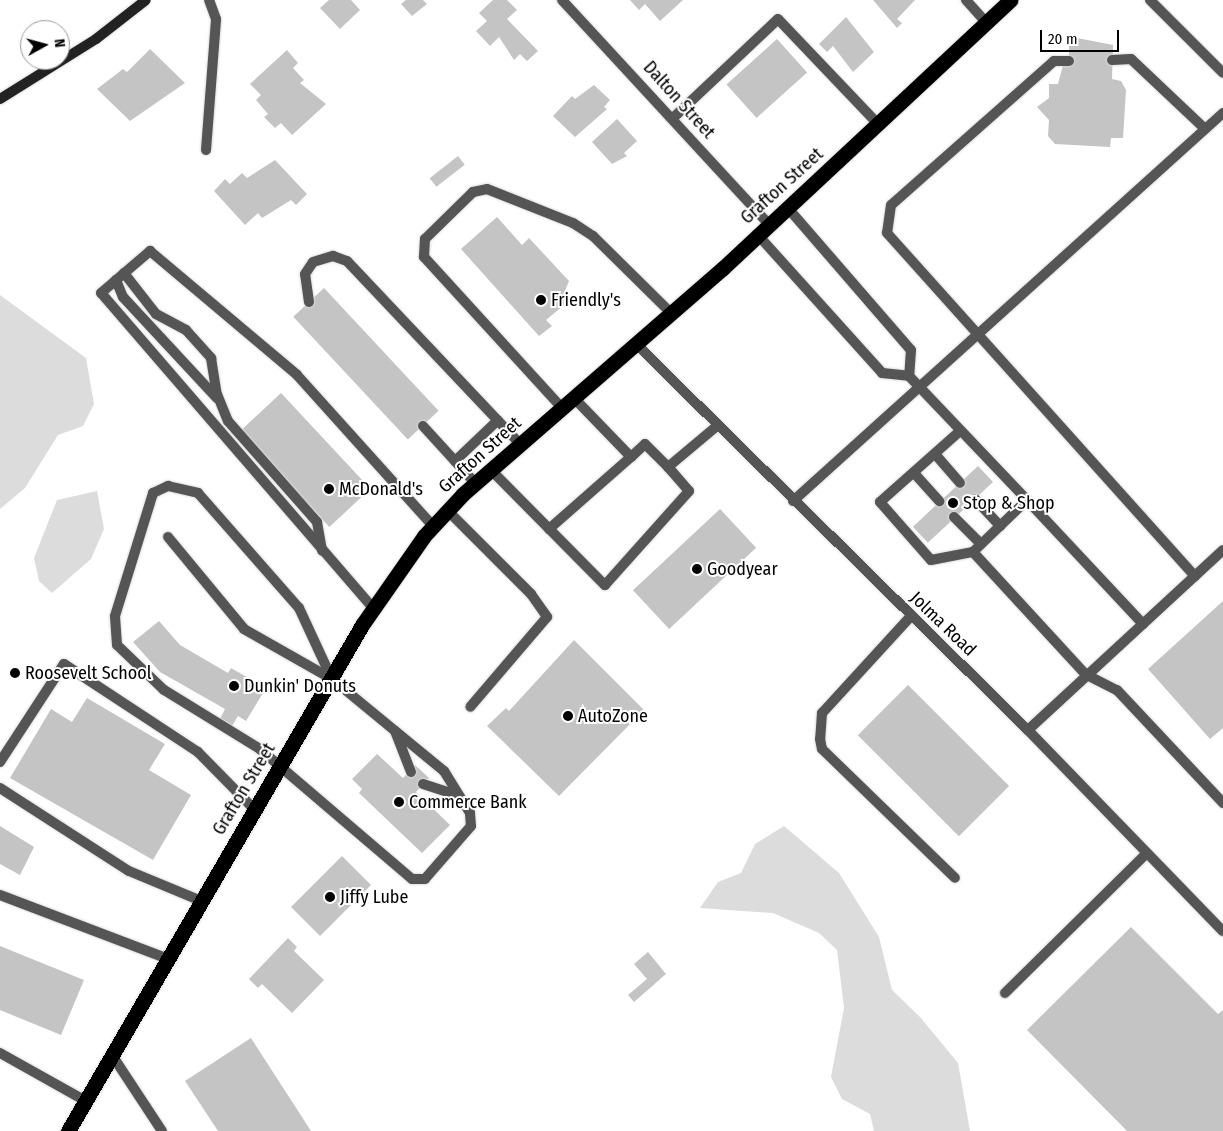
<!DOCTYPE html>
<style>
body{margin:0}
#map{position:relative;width:1223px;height:1131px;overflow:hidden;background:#fff;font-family:"Fira Sans Condensed",sans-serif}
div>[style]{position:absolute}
.green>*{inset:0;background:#dcdcdc}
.building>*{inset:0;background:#c4c4c4;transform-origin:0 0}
.roads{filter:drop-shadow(0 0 1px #dbdbdb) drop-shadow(0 0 1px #dbdbdb)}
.lane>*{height:10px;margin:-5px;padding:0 5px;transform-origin:5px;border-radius:5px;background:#555}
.street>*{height:10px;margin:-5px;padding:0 5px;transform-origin:5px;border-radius:5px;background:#555}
.secondary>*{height:10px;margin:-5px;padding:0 5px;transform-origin:5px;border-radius:5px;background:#222}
.highway>*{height:15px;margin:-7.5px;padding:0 7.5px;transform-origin:7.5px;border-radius:7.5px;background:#000}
.dots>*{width:14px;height:14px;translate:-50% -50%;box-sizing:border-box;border:2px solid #fff;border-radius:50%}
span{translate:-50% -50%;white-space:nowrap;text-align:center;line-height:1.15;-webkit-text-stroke:4px #fff;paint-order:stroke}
.street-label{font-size:18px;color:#000}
.poi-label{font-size:18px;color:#000}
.left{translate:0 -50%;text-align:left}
.north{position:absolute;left:20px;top:20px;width:50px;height:50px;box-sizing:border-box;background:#fff;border:1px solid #999;border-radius:50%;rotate:83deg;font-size:14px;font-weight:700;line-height:20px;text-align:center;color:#000}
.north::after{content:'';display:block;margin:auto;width:18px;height:22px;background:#000;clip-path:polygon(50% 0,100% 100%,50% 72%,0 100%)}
.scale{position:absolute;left:1040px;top:30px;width:79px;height:22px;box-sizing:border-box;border:2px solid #000;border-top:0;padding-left:6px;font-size:15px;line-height:18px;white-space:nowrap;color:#000;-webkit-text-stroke:4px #fff;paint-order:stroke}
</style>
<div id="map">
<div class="green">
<div style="clip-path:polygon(0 295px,86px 358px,94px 404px,83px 426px,58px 435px,25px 488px,0 509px)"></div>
<div style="clip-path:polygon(97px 491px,104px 529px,91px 559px,52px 593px,39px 581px,34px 558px,57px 500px)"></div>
<div style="clip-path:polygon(784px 826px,839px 873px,879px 937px,892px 990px,920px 1017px,958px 1063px,970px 1131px,874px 1131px,870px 1114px,842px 1099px,831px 1077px,844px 1008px,837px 950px,819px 933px,773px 913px,700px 908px,718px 882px,741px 873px,755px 844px)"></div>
</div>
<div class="building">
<div style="clip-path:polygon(329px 0,351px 0,360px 10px,340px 29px,320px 8px)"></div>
<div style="clip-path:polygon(406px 0,423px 0,427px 4px,412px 16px,401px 4px)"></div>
<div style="clip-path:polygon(493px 0,507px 0,517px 10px,507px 19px,538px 51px,527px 61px,520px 54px,514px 60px,499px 37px,490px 46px,476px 31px,487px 21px,479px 13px)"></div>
<div style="clip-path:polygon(630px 0,683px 0,660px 21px,645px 4px,639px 10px)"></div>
<div style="clip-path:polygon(873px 0,915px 0,897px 19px,902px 23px,897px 28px)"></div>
<div style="clip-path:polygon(846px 17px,874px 52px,853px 72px,833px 46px,827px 52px,819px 44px)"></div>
<div style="clip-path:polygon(1077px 38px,1113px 45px,1112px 79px,1121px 81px,1126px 90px,1123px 138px,1111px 138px,1110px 147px,1055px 144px,1048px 136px,1049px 120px,1037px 107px,1049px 98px,1049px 84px,1058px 84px,1063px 65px,1069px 65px,1069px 43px)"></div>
<div style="left:777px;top:39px;width:45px;height:68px;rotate:48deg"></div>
<div style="clip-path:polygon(150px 49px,185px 83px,130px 121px,97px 89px,123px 69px,127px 72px)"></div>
<div style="clip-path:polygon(287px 50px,298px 63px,293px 68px,304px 80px,300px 83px,326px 104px,292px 135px,281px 123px,275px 128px,264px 117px,268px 114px,256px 100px,261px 95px,250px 84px)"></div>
<div style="clip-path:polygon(594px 85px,610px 100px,604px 107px,607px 109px,575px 137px,553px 116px,572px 96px,575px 99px)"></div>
<div style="clip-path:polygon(617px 119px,637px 141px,624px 153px,627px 156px,612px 164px,592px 142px)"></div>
<div style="left:458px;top:156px;width:11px;height:36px;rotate:52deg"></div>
<div style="clip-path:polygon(275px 160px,307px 194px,296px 205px,291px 200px,262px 218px,258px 213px,245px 225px,214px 191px,225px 179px,230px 184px,242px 173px,247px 178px)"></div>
<div style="clip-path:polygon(497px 217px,522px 245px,529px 238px,569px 281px,564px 293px,570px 300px,546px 320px,552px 326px,539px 336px,461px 249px)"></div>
<div style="left:324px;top:288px;width:168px;height:42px;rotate:47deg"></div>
<div style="left:281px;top:393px;width:131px;height:56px;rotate:47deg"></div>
<div style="left:978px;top:466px;width:22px;height:89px;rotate:47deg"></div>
<div style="left:720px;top:509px;width:53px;height:119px;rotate:47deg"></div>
<div style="clip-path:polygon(1223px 601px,1223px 728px,1210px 739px,1148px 669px)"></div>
<div style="clip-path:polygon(159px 621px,180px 645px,228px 673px,231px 668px,266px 688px,246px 721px,238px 716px,232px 726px,220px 719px,225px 709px,160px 672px,133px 642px)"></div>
<div style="clip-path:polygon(574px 640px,644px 710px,559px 796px,487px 726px,506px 708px,509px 711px)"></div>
<div style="left:908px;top:685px;width:143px;height:71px;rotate:45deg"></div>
<div style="clip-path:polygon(87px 698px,165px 744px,149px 770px,191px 795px,153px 860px,10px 778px,51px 709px,72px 722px)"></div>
<div style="clip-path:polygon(377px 754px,403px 778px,415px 765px,429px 778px,416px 792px,450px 825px,422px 853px,359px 793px,362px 789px,352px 779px)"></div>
<div style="clip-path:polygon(0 826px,34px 847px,20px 875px,0 864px)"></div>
<div style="left:342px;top:856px;width:41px;height:72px;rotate:45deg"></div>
<div style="clip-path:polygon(1131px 927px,1218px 1014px,1223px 1010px,1223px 1131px,1127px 1131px,1027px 1030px)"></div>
<div style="clip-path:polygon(288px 938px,297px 947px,294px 951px,324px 980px,292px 1013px,262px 984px,258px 988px,249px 979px)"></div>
<div style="clip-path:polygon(0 946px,84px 980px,61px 1035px,0 1010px)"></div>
<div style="clip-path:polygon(648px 952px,666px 974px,634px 1002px,628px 995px,647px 979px,634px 964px)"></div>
<div style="clip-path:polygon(251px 1038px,311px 1131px,218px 1131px,185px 1081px)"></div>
</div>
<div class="roads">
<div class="lane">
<div style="left:1150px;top:0;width:103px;rotate:45deg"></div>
<div style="left:1112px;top:60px;width:19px;rotate:-3deg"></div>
<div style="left:1131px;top:59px;width:100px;rotate:43.4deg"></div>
<div style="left:1069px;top:61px;width:15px;rotate:180deg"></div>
<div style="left:1054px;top:61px;width:217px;rotate:138.5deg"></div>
<div style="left:891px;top:205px;width:28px;rotate:98deg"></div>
<div style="left:887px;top:233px;width:461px;rotate:48.1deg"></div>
<div style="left:673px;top:118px;width:144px;rotate:-43.3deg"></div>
<div style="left:778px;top:19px;width:145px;rotate:46.4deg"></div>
<div style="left:206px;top:150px;width:131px;rotate:-85.6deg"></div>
<div style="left:216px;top:19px;width:20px;rotate:-110deg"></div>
<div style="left:787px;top:207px;width:189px;rotate:49.1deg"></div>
<div style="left:911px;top:350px;width:26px;rotate:94deg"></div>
<div style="left:757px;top:234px;width:187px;rotate:48deg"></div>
<div style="left:882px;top:373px;width:27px;rotate:6deg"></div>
<div style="left:909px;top:376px;width:171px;rotate:46.4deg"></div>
<div style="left:124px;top:273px;width:52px;rotate:52deg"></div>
<div style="left:156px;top:314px;width:34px;rotate:28deg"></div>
<div style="left:186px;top:330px;width:38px;rotate:48deg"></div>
<div style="left:211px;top:358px;width:36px;rotate:81deg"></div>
<div style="left:217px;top:394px;width:29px;rotate:68deg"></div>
<div style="left:228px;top:421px;width:135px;rotate:48.6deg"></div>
<div style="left:317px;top:522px;width:29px;rotate:80deg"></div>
<div style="left:116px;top:280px;width:18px;rotate:68deg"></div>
<div style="left:123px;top:297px;width:138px;rotate:47.1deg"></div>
<div style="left:309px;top:302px;width:28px;rotate:-98deg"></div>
<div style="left:305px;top:274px;width:14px;rotate:-56deg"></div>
<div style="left:313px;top:262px;width:21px;rotate:-17deg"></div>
<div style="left:333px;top:256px;width:15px;rotate:20deg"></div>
<div style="left:347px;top:261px;width:252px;rotate:46.6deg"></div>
<div style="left:574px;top:398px;width:82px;rotate:46deg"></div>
<div style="left:631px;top:457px;width:19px;rotate:-43deg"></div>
<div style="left:645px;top:444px;width:33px;rotate:45deg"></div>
<div style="left:562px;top:408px;width:205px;rotate:-132.4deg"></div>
<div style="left:424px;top:257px;width:18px;rotate:-87deg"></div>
<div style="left:425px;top:239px;width:67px;rotate:-44.4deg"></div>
<div style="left:473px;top:192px;width:14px;rotate:-12deg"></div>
<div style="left:487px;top:189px;width:92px;rotate:21.6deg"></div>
<div style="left:573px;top:223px;width:24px;rotate:33deg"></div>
<div style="left:593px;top:236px;width:110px;rotate:44.6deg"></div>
<div style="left:423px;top:426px;width:77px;rotate:47.6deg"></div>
<div style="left:960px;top:431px;width:107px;rotate:138.4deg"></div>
<div style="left:880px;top:502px;width:77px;rotate:48.7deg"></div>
<div style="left:931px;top:560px;width:43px;rotate:-10.8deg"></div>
<div style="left:935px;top:454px;width:38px;rotate:49deg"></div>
<div style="left:455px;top:461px;width:59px;rotate:-43.6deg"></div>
<div style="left:491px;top:470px;width:162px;rotate:45.3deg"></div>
<div style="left:605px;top:585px;width:126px;rotate:-48.2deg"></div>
<div style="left:689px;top:491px;width:32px;rotate:-131deg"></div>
<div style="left:668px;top:467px;width:65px;rotate:-40deg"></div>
<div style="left:914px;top:473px;width:38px;rotate:48deg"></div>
<div style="left:975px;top:499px;width:37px;rotate:47deg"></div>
<div style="left:793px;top:501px;width:579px;rotate:-42.06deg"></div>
<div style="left:447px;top:510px;width:119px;rotate:45deg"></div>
<div style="left:531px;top:594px;width:28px;rotate:55deg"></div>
<div style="left:547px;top:617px;width:118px;rotate:130.5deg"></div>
<div style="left:954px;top:517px;width:38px;rotate:45deg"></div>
<div style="left:549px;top:529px;width:109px;rotate:-41.3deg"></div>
<div style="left:168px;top:537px;width:119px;rotate:50.4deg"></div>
<div style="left:244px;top:629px;width:101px;rotate:29.6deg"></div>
<div style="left:332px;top:679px;width:145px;rotate:39.4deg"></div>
<div style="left:444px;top:771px;width:49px;rotate:58.2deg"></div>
<div style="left:470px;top:813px;width:13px;rotate:86deg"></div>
<div style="left:471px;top:826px;width:70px;rotate:131deg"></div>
<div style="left:425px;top:879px;width:13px;rotate:180deg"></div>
<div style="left:412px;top:879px;width:200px;rotate:-139.5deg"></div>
<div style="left:260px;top:749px;width:113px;rotate:-148.4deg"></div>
<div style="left:164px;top:690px;width:65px;rotate:-136.2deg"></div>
<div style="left:117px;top:645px;width:29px;rotate:-94deg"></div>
<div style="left:115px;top:616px;width:129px;rotate:-72.8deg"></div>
<div style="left:153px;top:493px;width:17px;rotate:-25deg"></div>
<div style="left:168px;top:486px;width:31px;rotate:13deg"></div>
<div style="left:198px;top:493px;width:153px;rotate:48.7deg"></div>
<div style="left:299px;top:608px;width:78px;rotate:65.1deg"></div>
<div style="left:373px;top:608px;width:416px;rotate:-130.8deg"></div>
<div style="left:101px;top:293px;width:65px;rotate:-40.6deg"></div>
<div style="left:150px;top:251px;width:192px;rotate:40.1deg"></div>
<div style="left:297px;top:375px;width:203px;rotate:48deg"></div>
<div style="left:911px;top:616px;width:132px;rotate:132.5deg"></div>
<div style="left:822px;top:713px;width:26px;rotate:94deg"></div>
<div style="left:820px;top:739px;width:10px;rotate:79deg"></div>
<div style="left:822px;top:749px;width:185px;rotate:44.1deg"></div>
<div style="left:1143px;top:624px;width:170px;rotate:-133.1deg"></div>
<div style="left:1027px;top:500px;width:75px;rotate:136.1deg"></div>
<div style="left:973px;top:552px;width:166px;rotate:47.4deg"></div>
<div style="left:1085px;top:674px;width:36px;rotate:27deg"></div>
<div style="left:1117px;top:690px;width:155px;rotate:46.8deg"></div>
<div style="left:1028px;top:730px;width:265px;rotate:-42.7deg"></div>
<div style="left:395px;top:731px;width:44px;rotate:68.7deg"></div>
<div style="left:0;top:762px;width:117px;rotate:-56.9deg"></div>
<div style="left:64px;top:664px;width:160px;rotate:33.3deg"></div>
<div style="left:198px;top:752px;width:78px;rotate:45.5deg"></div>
<div style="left:423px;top:784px;width:38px;rotate:18deg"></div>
<div style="left:0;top:788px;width:153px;rotate:32.8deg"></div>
<div style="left:129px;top:871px;width:76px;rotate:22.5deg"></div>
<div style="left:0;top:895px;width:178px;rotate:20.8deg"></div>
<div style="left:1005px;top:993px;width:199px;rotate:-44.6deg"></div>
<div style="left:0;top:1053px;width:98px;rotate:29.2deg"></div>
<div style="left:112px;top:1055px;width:91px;rotate:56.7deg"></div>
</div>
<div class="street">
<div style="left:562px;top:0;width:305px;rotate:47.3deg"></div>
<div style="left:966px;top:0;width:31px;rotate:48deg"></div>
<div style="left:636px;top:344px;width:550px;rotate:44.56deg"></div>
<div style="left:1028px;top:730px;width:280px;rotate:45.9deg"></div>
</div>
<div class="secondary">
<div style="left:0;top:99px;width:113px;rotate:-32deg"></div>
<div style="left:96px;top:39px;width:63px;rotate:-38deg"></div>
</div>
<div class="highway">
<div style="left:68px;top:1131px;width:585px;rotate:-59.84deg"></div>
<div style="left:362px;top:625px;width:108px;rotate:-55.1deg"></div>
<div style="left:424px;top:536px;width:57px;rotate:-47.1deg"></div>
<div style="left:463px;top:494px;width:344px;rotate:-41deg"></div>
<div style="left:723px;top:268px;width:393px;rotate:-43deg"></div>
</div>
</div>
<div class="dots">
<div style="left:541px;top:300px;background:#000"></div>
<div style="left:329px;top:489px;background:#000"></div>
<div style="left:953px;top:503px;background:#000"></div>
<div style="left:697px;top:569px;background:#000"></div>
<div style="left:15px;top:673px;background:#000"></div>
<div style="left:234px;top:686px;background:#000"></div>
<div style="left:568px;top:716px;background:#000"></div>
<div style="left:399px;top:802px;background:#000"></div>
<div style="left:330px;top:897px;background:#000"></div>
</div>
<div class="street-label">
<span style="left:679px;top:100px;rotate:48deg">Dalton Street</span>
<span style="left:782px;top:186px;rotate:-42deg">Grafton Street</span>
<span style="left:480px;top:455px;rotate:-42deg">Grafton Street</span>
<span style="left:943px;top:624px;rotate:44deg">Jolma Road</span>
<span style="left:244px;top:789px;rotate:-59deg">Grafton Street</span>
</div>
<div class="poi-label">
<span class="left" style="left:551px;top:300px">Friendly's</span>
<span class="left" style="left:339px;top:489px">McDonald's</span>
<span class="left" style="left:963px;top:503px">Stop &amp; Shop</span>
<span class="left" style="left:707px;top:569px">Goodyear</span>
<span class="left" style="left:25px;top:673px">Roosevelt School</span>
<span class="left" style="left:244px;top:686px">Dunkin' Donuts</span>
<span class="left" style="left:578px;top:716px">AutoZone</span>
<span class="left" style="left:409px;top:802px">Commerce Bank</span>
<span class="left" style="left:340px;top:897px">Jiffy Lube</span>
</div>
<div class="north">N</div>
<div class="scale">20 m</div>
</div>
